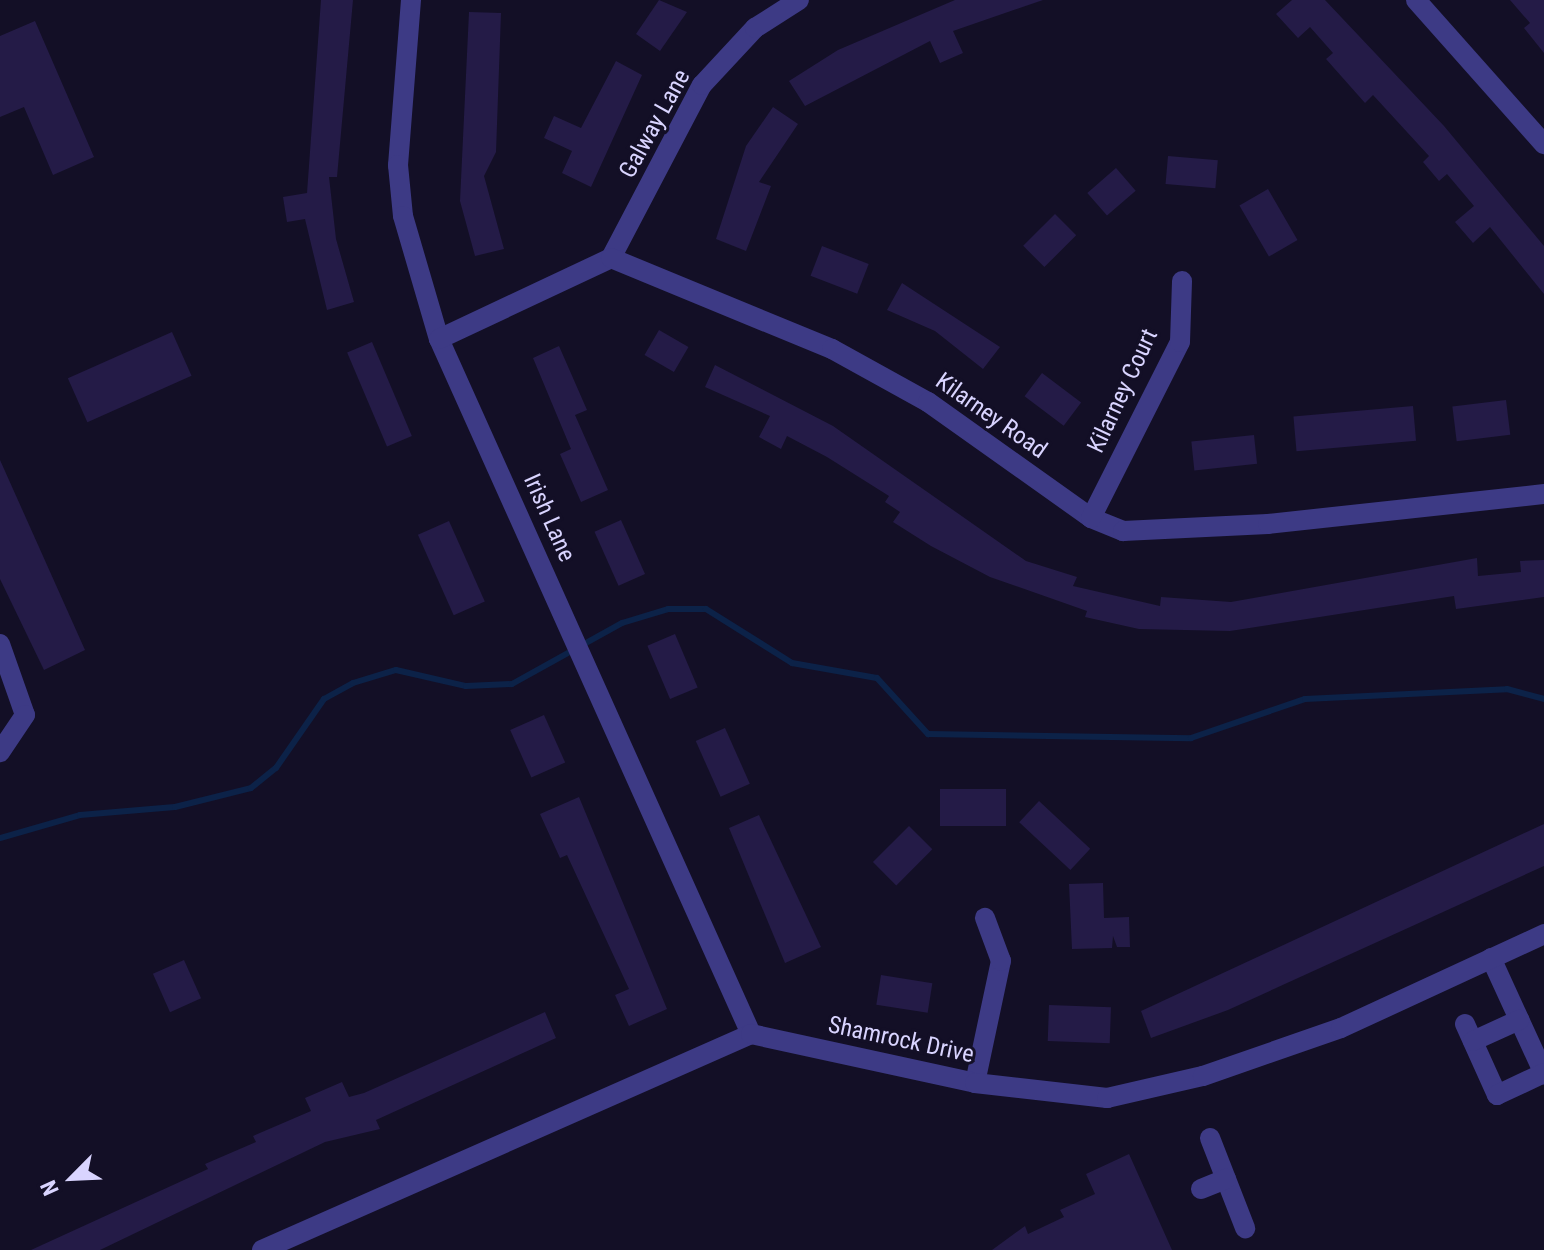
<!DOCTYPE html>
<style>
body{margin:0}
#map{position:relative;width:1544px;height:1250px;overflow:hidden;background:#130f26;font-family:"Roboto Condensed",sans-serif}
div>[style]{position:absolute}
.stream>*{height:6px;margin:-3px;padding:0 3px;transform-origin:3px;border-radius:3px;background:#0c2248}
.building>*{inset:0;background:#241b47;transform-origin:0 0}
.minor>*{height:20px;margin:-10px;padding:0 10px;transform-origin:10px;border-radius:10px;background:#3d3a85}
span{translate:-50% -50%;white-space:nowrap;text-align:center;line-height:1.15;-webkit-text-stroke:6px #130f26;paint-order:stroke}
.street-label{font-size:24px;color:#d9d4ff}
.north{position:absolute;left:32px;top:1138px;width:80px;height:80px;-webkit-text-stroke:6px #130f26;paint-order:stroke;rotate:246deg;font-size:22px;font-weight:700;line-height:32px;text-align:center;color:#d9d4ff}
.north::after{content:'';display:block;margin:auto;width:28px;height:36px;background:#d9d4ff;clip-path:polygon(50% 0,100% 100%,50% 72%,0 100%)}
</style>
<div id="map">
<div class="stream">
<div style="left:0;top:838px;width:83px;rotate:-16deg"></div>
<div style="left:80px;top:815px;width:95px;rotate:-4.8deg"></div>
<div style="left:175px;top:807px;width:78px;rotate:-14deg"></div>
<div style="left:251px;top:788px;width:32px;rotate:-39deg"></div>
<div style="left:276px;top:768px;width:84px;rotate:-55.2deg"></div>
<div style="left:324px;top:699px;width:33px;rotate:-29deg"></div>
<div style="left:353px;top:683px;width:45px;rotate:-16.8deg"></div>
<div style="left:396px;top:670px;width:72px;rotate:12.9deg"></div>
<div style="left:466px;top:686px;width:46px;rotate:-2.5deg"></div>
<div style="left:512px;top:684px;width:126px;rotate:-29deg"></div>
<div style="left:622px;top:623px;width:48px;rotate:-16.9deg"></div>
<div style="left:668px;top:609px;width:38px"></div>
<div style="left:706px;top:609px;width:102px;rotate:32.1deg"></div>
<div style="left:792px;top:663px;width:86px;rotate:10deg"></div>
<div style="left:877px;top:678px;width:76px;rotate:47.7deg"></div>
<div style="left:928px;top:734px;width:263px;rotate:0.9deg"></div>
<div style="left:1191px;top:738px;width:120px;rotate:-18.9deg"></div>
<div style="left:1305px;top:699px;width:202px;rotate:-2.8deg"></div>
<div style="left:1507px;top:689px;width:38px;rotate:15deg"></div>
</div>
<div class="building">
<div style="clip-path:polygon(321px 0,353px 0,337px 177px,329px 177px,336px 239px,354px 302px,327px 310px,305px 219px,287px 222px,283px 197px,307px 193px)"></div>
<div style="clip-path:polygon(659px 0,687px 12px,660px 51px,636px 34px)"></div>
<div style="clip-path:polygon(955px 0,1043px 0,953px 31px,963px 53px,940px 63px,930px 41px,805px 106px,789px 81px,838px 50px)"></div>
<div style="clip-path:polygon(1292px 0,1325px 0,1444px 126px,1544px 246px,1544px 294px,1490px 227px,1473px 243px,1455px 222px,1474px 206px,1447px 174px,1439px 181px,1423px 162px,1429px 156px,1373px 95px,1365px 103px,1326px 59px,1333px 53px,1310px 27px,1298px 38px,1276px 14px)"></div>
<div style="clip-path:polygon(1510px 0,1544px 0,1544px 53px,1524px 28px,1530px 23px)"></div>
<div style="clip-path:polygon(469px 12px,501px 13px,496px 152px,484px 176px,504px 249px,475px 256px,460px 201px)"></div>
<div style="clip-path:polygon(35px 21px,94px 157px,53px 175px,24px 107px,0 117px,0 36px)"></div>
<div style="clip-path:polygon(616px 61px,642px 75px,591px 187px,562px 173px,572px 151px,544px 138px,554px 116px,581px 128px)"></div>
<div style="clip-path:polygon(773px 107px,798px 124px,759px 182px,771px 186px,746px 251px,716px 239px,746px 146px)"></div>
<div style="left:1168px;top:156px;width:50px;height:28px;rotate:5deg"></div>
<div style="left:1116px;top:168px;width:30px;height:38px;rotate:49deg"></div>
<div style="left:1268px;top:189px;width:59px;height:33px;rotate:60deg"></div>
<div style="left:1055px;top:214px;width:30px;height:45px;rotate:45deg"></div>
<div style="left:822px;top:246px;width:50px;height:32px;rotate:21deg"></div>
<div style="clip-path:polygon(902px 283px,1000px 347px,983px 369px,935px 331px,887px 310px)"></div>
<div style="left:659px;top:330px;width:34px;height:29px;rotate:30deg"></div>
<div style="left:172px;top:332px;width:48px;height:114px;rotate:66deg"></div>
<div style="left:372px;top:342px;width:102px;height:27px;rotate:67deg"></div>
<div style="clip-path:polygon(559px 346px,587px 410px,575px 415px,608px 490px,581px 502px,560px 454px,571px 449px,533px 358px)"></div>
<div style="clip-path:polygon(715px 365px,833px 426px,1026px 561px,1077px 577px,1073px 586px,1160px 606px,1161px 597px,1231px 602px,1477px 558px,1478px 576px,1521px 572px,1520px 561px,1544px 560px,1544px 597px,1456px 609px,1454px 596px,1230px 631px,1139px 629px,1085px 617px,1087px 611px,990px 577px,931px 546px,893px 522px,900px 512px,885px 502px,889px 496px,827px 457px,787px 436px,781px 449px,759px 437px,770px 416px,705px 387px)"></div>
<div style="left:1042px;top:373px;width:49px;height:29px;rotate:37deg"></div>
<div style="left:1506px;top:400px;width:35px;height:54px;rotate:83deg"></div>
<div style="left:1413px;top:406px;width:35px;height:120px;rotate:85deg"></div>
<div style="left:1254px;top:435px;width:29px;height:63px;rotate:84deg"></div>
<div style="clip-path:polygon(0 460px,85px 650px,44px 670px,0 579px)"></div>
<div style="left:621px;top:520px;width:59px;height:29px;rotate:66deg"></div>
<div style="left:449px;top:521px;width:88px;height:34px;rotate:66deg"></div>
<div style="left:675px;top:634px;width:58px;height:30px;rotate:67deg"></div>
<div style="left:544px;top:715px;width:52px;height:37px;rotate:66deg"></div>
<div style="left:725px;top:728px;width:61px;height:32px;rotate:66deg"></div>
<div style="left:1006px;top:789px;width:37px;height:66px;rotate:90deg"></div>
<div style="clip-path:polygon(579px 797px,667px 1009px,629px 1026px,615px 995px,629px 989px,567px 855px,560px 858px,540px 814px)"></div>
<div style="left:1039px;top:801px;width:70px;height:29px;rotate:43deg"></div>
<div style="clip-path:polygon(759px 815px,821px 947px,785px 963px,729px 828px)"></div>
<div style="clip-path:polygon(1544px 824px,1544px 866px,1228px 1010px,1151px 1038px,1141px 1011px)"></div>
<div style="left:909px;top:826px;width:33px;height:51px;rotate:45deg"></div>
<div style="clip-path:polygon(1103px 883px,1104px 918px,1129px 917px,1130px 947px,1117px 947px,1113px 936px,1112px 948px,1072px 949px,1069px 884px)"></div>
<div style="left:184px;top:960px;width:42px;height:34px;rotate:66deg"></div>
<div style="left:881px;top:975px;width:52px;height:30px;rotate:9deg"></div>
<div style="left:1049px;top:1005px;width:62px;height:36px;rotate:2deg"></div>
<div style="clip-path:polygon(545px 1012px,556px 1038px,376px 1120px,380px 1129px,325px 1142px,100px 1250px,31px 1250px,208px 1169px,205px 1164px,256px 1142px,253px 1136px,311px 1111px,305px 1098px,342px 1082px,349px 1097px,364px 1093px)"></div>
<div style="clip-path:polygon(1129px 1154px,1172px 1250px,992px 1250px,1025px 1226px,1028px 1234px,1064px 1217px,1060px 1210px,1095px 1194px,1086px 1174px)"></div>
</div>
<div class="minor">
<div style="left:411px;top:0;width:166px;rotate:94.5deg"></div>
<div style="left:398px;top:165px;width:51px;rotate:84.4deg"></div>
<div style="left:403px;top:216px;width:128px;rotate:73.7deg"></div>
<div style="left:439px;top:339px;width:762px;rotate:65.82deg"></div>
<div style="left:1416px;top:0;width:193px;rotate:48.4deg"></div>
<div style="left:611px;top:258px;width:195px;rotate:-62.3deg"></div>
<div style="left:702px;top:85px;width:78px;rotate:-47.1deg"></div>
<div style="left:755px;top:28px;width:52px;rotate:-32.5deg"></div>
<div style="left:439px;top:339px;width:190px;rotate:-25.2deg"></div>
<div style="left:611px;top:258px;width:239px;rotate:22.4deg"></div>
<div style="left:832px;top:349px;width:110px;rotate:28.9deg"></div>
<div style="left:928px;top:402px;width:200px;rotate:35.4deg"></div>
<div style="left:1091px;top:518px;width:35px;rotate:22deg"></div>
<div style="left:1123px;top:531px;width:145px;rotate:-2.8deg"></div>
<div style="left:1268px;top:524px;width:278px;rotate:-6.2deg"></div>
<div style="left:1091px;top:518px;width:197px;rotate:-63.2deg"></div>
<div style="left:1180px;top:342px;width:61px;rotate:-88.1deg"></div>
<div style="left:0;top:644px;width:75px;rotate:70.6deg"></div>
<div style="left:25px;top:715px;width:45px;rotate:124deg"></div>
<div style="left:1491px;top:958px;width:128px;rotate:65.4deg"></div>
<div style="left:1465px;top:1024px;width:78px;rotate:65.7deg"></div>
<div style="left:1497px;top:1095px;width:52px;rotate:-25.1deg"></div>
<div style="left:1473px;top:1041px;width:51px;rotate:-24.5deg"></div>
<div style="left:975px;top:1083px;width:125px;rotate:-78deg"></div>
<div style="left:1001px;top:961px;width:46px;rotate:-110.4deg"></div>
<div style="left:1210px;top:1138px;width:97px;rotate:68.7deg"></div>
<div style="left:1201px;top:1189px;width:27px;rotate:-22deg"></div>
<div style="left:262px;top:1250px;width:535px;rotate:-23.83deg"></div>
<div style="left:751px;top:1034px;width:229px;rotate:12.3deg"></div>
<div style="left:975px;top:1083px;width:133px;rotate:6.5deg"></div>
<div style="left:1107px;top:1098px;width:98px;rotate:-12.9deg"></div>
<div style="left:1203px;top:1076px;width:146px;rotate:-19.2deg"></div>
<div style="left:1341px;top:1028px;width:224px;rotate:-24.8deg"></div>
</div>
<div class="street-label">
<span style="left:655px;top:124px;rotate:-61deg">Galway Lane</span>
<span style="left:1123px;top:391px;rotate:-65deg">Kilarney Court</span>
<span style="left:991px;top:416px;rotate:35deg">Kilarney Road</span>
<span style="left:549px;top:518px;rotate:66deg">Irish Lane</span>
<span style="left:901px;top:1040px;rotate:12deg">Shamrock Drive</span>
</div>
<div class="north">N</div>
</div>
